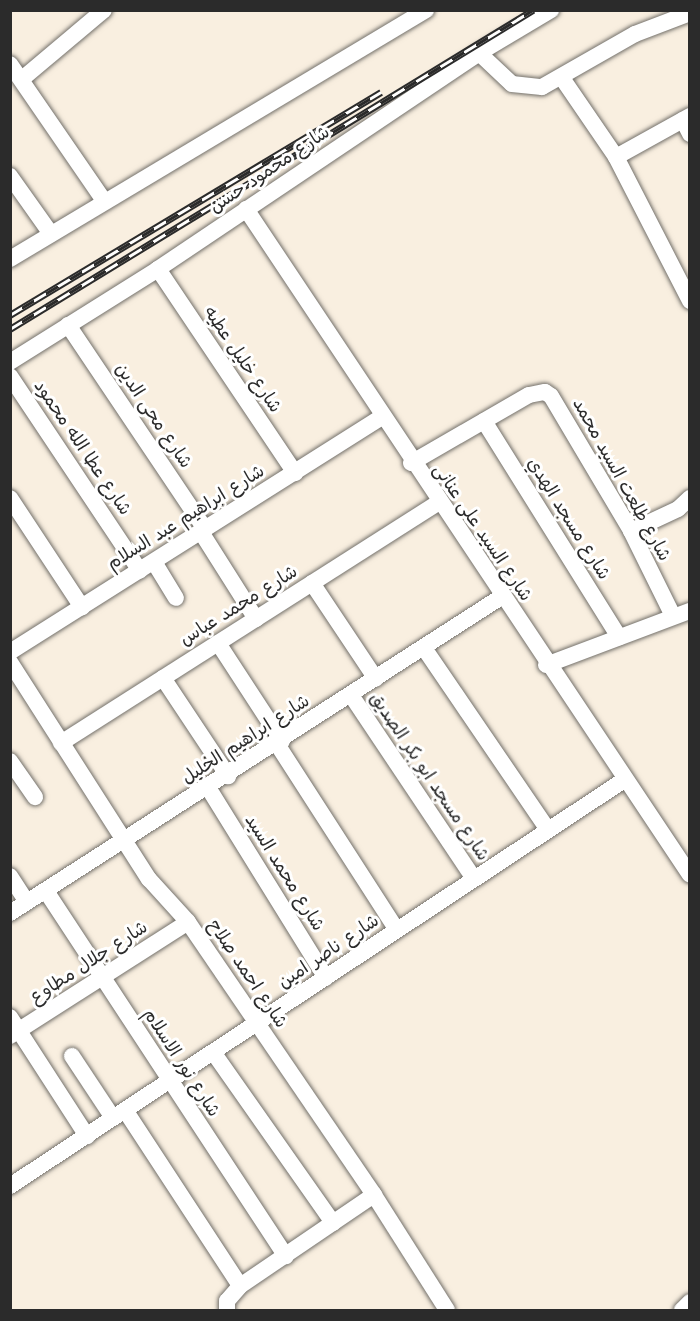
<!DOCTYPE html>
<meta charset="utf-8">
<style>
body{margin:0}
#map{position:relative;width:700px;height:1321px;overflow:hidden;background:#f9efe0;font-family:"Comic Neue","Playpen Sans Arabic",sans-serif}
div>[style]{position:absolute}
.roads{filter:drop-shadow(0 0 2px #73706a) drop-shadow(0 0 2px #73706a)}
.minor>*{height:16px;margin:-8px;padding:0 8px;transform-origin:8px;border-radius:8px;background:#fff}
.rail>*{height:7px;margin-top:-3.5px;transform-origin:0;background:repeating-linear-gradient(90deg,#fff 0 14px,#2b2b2b 0 28px);box-sizing:border-box;border-block:2px solid #2b2b2b}
span{translate:-50% -50%;white-space:nowrap;text-align:center;line-height:1.15;-webkit-text-stroke:6px #fff;paint-order:stroke}
.street-label{font-size:18px;color:#2b2b2b}
.frame{position:absolute;inset:0;border:12px solid #2b2b2b;pointer-events:none}
</style>
<div id="map">
<div class="roads">
<div class="minor">
<div style="left:479px;top:53px;width:45px;rotate:43.2deg"></div>
<div style="left:512px;top:84px;width:30px;rotate:6deg"></div>
<div style="left:542px;top:87px;width:107px;rotate:-29.7deg"></div>
<div style="left:635px;top:34px;width:59px;rotate:-20.9deg"></div>
<div style="left:10px;top:64px;width:166px;rotate:55.5deg"></div>
<div style="left:562px;top:78px;width:96px;rotate:55.6deg"></div>
<div style="left:616px;top:157px;width:162px;rotate:62.8deg"></div>
<div style="left:22px;top:79px;width:107px;rotate:-40.1deg"></div>
<div style="left:683px;top:120px;width:16px;rotate:63deg"></div>
<div style="left:616px;top:157px;width:85px;rotate:-29deg"></div>
<div style="left:10px;top:176px;width:71px;rotate:54.7deg"></div>
<div style="left:246px;top:209px;width:800px;rotate:56.31deg"></div>
<div style="left:10px;top:259px;width:485px;rotate:-30.9deg"></div>
<div style="left:158px;top:269px;width:246px;rotate:56.1deg"></div>
<div style="left:68px;top:325px;width:246px;rotate:56.1deg"></div>
<div style="left:10px;top:362px;width:175px;rotate:-32.1deg"></div>
<div style="left:158px;top:269px;width:387px;rotate:-33.9deg"></div>
<div style="left:479px;top:53px;width:84px;rotate:-30.8deg"></div>
<div style="left:10px;top:376px;width:234px;rotate:56.3deg"></div>
<div style="left:484px;top:421px;width:255px;rotate:58deg"></div>
<div style="left:411px;top:463px;width:136px;rotate:-30deg"></div>
<div style="left:529px;top:395px;width:16px;rotate:-11deg"></div>
<div style="left:545px;top:392px;width:7px;rotate:34deg"></div>
<div style="left:551px;top:396px;width:157px;rotate:59.3deg"></div>
<div style="left:631px;top:531px;width:95px;rotate:63.7deg"></div>
<div style="left:10px;top:498px;width:131px;rotate:56.6deg"></div>
<div style="left:631px;top:531px;width:52px;rotate:-25.1deg"></div>
<div style="left:678px;top:509px;width:16px;rotate:-43deg"></div>
<div style="left:201px;top:532px;width:103px;rotate:57.7deg"></div>
<div style="left:154px;top:562px;width:42px;rotate:58.6deg"></div>
<div style="left:312px;top:583px;width:115px;rotate:56.3deg"></div>
<div style="left:218px;top:643px;width:117px;rotate:56.9deg"></div>
<div style="left:424px;top:648px;width:220px;rotate:55.7deg"></div>
<div style="left:10px;top:652px;width:440px;rotate:-32.3deg"></div>
<div style="left:10px;top:662px;width:258px;rotate:57.4deg"></div>
<div style="left:149px;top:879px;width:58px;rotate:47.8deg"></div>
<div style="left:188px;top:922px;width:330px;rotate:55.7deg"></div>
<div style="left:374px;top:1195px;width:136px;rotate:57.6deg"></div>
<div style="left:546px;top:665px;width:154px;rotate:-20.6deg"></div>
<div style="left:163px;top:678px;width:118px;rotate:56.4deg"></div>
<div style="left:351px;top:695px;width:221px;rotate:56.2deg"></div>
<div style="left:61px;top:743px;width:447px;rotate:-32.5deg"></div>
<div style="left:277px;top:744px;width:221px;rotate:57.2deg"></div>
<div style="left:10px;top:761px;width:44px;rotate:55.2deg"></div>
<div style="left:209px;top:789px;width:222px;rotate:58.2deg"></div>
<div style="left:10px;top:876px;width:31px;rotate:57deg"></div>
<div style="left:46px;top:891px;width:437px;rotate:56.7deg"></div>
<div style="left:10px;top:913px;width:584px;rotate:-32.76deg"></div>
<div style="left:10px;top:1017px;width:142px;rotate:57.1deg"></div>
<div style="left:10px;top:1036px;width:211px;rotate:-32.6deg"></div>
<div style="left:213px;top:1052px;width:209px;rotate:54.9deg"></div>
<div style="left:72px;top:1056px;width:74px;rotate:56.5deg"></div>
<div style="left:125px;top:1110px;width:210px;rotate:56.8deg"></div>
<div style="left:10px;top:1186px;width:736px;rotate:-33.47deg"></div>
<div style="left:227px;top:1310px;width:9px;rotate:-90deg"></div>
<div style="left:227px;top:1301px;width:20px;rotate:-49deg"></div>
<div style="left:240px;top:1286px;width:162px;rotate:-34.2deg"></div>
<div style="left:682px;top:1310px;width:11px;rotate:-45deg"></div>
</div>
</div>
<div class="rail">
<div style="left:10px;top:315px;width:433px;rotate:-31deg"></div>
<div style="left:10px;top:329px;width:613px;rotate:-31.38deg"></div>
</div>
<div class="street-label">
<span style="left:270px;top:170px;rotate:-34deg">شارع محمود حسن</span>
<span style="left:242px;top:360px;rotate:56deg">شارع خليل عطيه</span>
<span style="left:153px;top:416px;rotate:56deg">شارع محى الدين</span>
<span style="left:82px;top:448px;rotate:56deg">شارع عطا الله محمود</span>
<span style="left:621px;top:480px;rotate:61deg">شارع طلعت السيد محمد</span>
<span style="left:186px;top:518px;rotate:-32deg">شارع ابراهيم عبد السلام</span>
<span style="left:568px;top:519px;rotate:58deg">شارع مسجد الهدي</span>
<span style="left:482px;top:533px;rotate:56deg">شارع السيد على عنانى</span>
<span style="left:239px;top:606px;rotate:-32deg">شارع محمد عباس</span>
<span style="left:246px;top:740px;rotate:-33deg">شارع ابراهيم الخليل</span>
<span style="left:429px;top:777px;rotate:56deg">شارع مسجد ابو بكر الصديق</span>
<span style="left:284px;top:873px;rotate:58deg">شارع محمد السيد</span>
<span style="left:329px;top:952px;rotate:-34deg">شارع ناصر امين</span>
<span style="left:89px;top:963px;rotate:-33deg">شارع جلال مطاوع</span>
<span style="left:247px;top:974px;rotate:56deg">شارع احمد صلاح</span>
<span style="left:181px;top:1063px;rotate:57deg">شارع نور الاسلام</span>
</div>
<div class="frame"></div>
</div>
